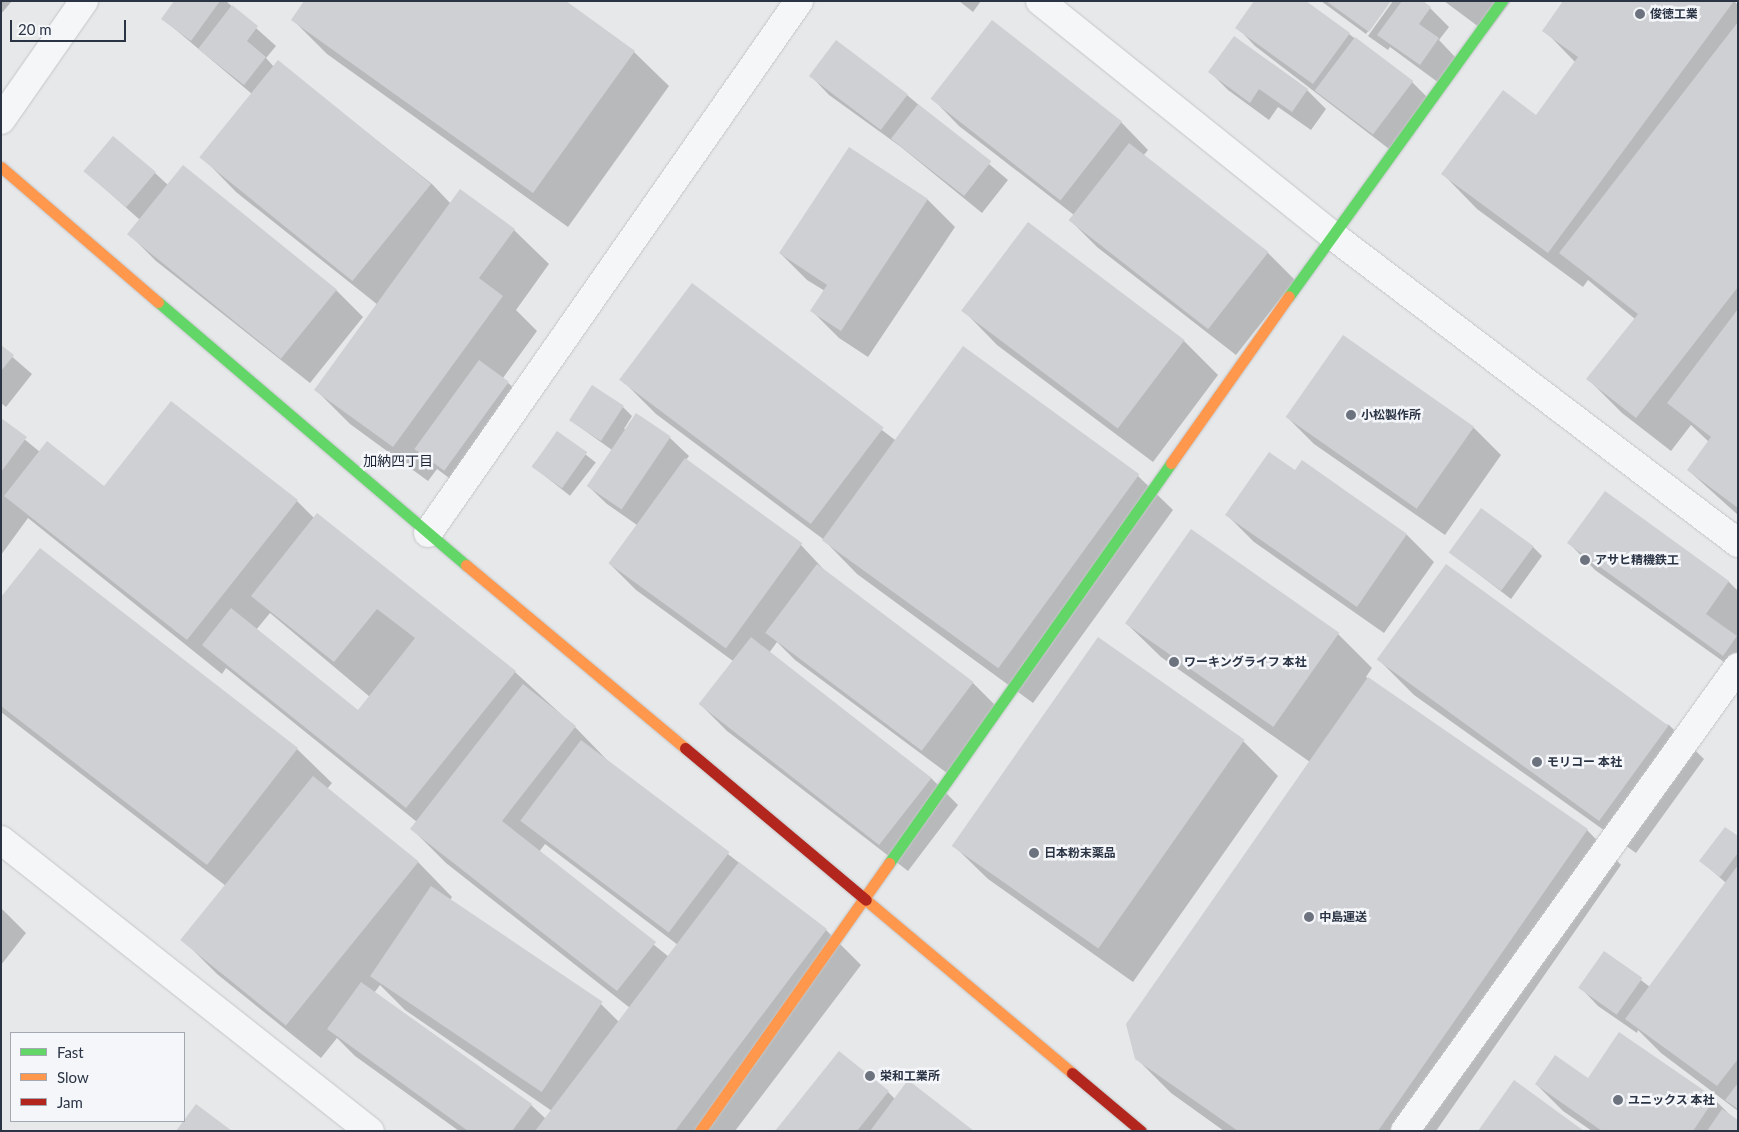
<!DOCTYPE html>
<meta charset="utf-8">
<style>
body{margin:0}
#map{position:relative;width:1739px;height:1132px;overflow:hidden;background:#e6e8ea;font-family:Lato,"Noto Sans JP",sans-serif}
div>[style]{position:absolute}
.shadow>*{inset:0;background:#0003;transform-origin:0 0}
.building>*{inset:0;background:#ced0d3;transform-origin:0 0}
.roads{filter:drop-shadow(0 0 1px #c4c6c8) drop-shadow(0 0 1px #c4c6c8)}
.street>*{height:28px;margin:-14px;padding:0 14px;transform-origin:14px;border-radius:14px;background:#f5f6f7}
.fast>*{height:11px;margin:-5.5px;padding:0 5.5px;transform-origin:5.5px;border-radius:5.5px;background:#63d668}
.slow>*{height:11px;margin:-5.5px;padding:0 5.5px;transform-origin:5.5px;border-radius:5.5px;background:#ff974d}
.jam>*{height:11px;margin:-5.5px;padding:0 5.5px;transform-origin:5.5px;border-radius:5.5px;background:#b3261e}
.dots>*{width:14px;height:14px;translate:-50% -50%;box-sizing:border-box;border:2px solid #f4f6f9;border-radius:50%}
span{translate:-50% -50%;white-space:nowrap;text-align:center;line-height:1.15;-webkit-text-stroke:5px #f4f6f9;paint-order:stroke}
.poi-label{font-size:12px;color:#2b3445;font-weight:700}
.left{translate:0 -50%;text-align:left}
.neighbourhood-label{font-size:14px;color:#1d2536}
.frame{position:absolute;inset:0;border:2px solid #2b3445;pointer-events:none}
.legend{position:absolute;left:10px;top:1032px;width:175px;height:90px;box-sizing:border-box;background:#f4f6f9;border:1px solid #a4a8b1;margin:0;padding:6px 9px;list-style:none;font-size:15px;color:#2b3445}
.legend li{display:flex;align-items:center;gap:10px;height:25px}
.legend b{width:25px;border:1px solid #a4a8b1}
.scale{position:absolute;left:10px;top:20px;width:116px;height:22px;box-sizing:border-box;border:2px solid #2b3445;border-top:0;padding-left:6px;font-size:15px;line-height:18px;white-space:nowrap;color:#2b3445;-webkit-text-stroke:4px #f4f6f9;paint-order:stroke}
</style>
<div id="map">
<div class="shadow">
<div style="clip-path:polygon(1px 1px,12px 1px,1px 14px)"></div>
<div style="clip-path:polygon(175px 1px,226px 1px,276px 46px,266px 58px,274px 67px,278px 62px,432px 184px,451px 204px,514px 230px,549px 264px,516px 310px,537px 331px,503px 378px,527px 401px,464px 489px,437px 469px,428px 481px,350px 424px,316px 390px,378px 305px,236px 192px,202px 157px,252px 94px,163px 19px)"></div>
<div style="clip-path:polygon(959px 1px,981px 1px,973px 12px)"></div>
<div style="clip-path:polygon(1321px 1px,1390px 1px,1366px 34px)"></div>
<div style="clip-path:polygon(1393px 1px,1423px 1px,1449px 27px,1439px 40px,1456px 58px,1439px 83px,1390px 47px,1388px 50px,1368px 36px)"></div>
<div style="clip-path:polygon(1444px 1px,1511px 1px,1487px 33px)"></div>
<div style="clip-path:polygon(1734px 1px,1738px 5px,1738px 515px,1688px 470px,1709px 442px,1691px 425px,1671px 451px,1622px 413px,1588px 379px,1635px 319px,1588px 280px,1583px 287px,1477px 209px,1443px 174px,1537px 116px,1576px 63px,1544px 30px)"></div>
<div style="clip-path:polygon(292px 19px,634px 52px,669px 86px,568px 227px,327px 54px)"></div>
<div style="clip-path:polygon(1237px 27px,1349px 34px,1412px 82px,1431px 101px,1393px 152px,1255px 46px)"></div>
<div style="clip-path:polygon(1234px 38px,1307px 90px,1326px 109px,1311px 130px,1278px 107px,1269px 120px,1228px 90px,1210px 72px)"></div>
<div style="clip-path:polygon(811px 76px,907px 95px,1008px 180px,982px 213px,901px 147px,829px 95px)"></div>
<div style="clip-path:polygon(932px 98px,1121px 122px,1148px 150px,1143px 156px,1268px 253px,1295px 280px,1236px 355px,1097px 247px,1070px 220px,1074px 215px,959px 126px)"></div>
<div style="clip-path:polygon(849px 149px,928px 200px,955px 227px,868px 357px,839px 338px,812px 311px,825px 291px,807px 280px,780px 253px)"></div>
<div style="clip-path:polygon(85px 171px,155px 173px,168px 185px,336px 290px,363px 317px,310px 383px,156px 261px,129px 234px,140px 220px)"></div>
<div style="clip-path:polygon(1028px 224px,1184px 341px,1218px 375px,1153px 462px,997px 345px,963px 310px)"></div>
<div style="clip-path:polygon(693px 285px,895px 440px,1138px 476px,1173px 510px,1033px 703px,857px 574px,823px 539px,656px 414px,622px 380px)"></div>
<div style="clip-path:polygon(1343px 337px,1474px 428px,1501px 455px,1445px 535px,1314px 444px,1287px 417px)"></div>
<div style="clip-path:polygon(1px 347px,32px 374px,6px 407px,1px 403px)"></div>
<div style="clip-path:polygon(623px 407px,632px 416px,624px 429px,670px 438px,689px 456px,686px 460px,801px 545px,827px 573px,973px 683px,1000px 710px,951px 776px,795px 660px,777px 642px,769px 653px,931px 778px,958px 805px,908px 871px,727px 731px,700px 704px,733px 661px,636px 590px,609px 563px,637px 525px,607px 504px,588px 486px,612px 450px,570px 420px)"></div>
<div style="clip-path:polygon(evenodd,1px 420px,40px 452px,105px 488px,297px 501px,314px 518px,515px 672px,575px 727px,609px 762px,826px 930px,861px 965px,735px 1131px,459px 1131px,355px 1056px,337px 1038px,321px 1058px,217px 974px,183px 940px,226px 886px,1px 712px,1px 600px,297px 749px,332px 783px,327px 789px,418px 862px,452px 897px,450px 900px,601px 1004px,619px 1022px,630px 1008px,446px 863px,412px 829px,417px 822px,226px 668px,222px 674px,28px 518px,1px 555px,1px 420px,270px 613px,370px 697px,359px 712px,256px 630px,270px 613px,1px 420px,545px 844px,678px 945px,669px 957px,539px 852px,545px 844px,1px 420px,380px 985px,405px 1010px,552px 1111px,546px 1119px,531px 1105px,374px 993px,380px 985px)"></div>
<div style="left:558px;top:433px;width:48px;height:42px;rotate:38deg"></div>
<div style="clip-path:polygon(1302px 462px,1407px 535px,1434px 562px,1384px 633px,1254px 542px,1227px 515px,1295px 472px)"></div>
<div style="clip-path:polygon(1568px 542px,1728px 581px,1738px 591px,1738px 672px,1595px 570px)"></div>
<div style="clip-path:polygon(1533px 547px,1542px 556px,1511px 599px,1451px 553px)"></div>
<div style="clip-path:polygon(1126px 623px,1338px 634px,1372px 668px,1366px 677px,1587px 830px,1621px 865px,1436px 1131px,1224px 1131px,1171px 1093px,1136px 1058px,1310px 762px,1161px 657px)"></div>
<div style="clip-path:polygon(1099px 639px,1244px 742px,1278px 776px,1133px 982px,988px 879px,953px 845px)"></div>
<div style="clip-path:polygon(1380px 661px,1669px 725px,1704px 759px,1636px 853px,1414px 695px)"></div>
<div style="clip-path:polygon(1738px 838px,1738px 1111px,1661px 1053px,1638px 1030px,1637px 1033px,1598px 1006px,1580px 987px,1604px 952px,1650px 987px,1726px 883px,1701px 861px)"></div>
<div style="clip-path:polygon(1px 908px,26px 933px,1px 965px)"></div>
<div style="clip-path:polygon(1619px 1034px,1714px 1099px,1732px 1117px,1738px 1131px,1592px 1131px,1563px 1111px,1536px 1084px,1588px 1080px)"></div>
<div style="clip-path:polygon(888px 1092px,895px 1099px,972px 1131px,776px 1131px)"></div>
</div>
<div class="building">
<div style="clip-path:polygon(174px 1px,220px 1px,191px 41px,161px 19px)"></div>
<div style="clip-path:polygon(304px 1px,566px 1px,635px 51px,533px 193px,291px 20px)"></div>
<div style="clip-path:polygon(1254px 1px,1306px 1px,1350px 33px,1313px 84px,1235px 28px)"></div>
<div style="clip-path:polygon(1326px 1px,1391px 1px,1369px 32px)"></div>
<div style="clip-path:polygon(1402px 1px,1423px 1px,1431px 7px,1419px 24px,1439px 38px,1420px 65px,1377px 35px)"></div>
<div style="clip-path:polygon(1563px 1px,1734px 1px,1548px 253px,1441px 174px,1503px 90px,1536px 115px,1578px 57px,1542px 31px)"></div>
<div style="clip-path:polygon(232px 5px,258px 26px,247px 41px,266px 57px,244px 85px,198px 49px)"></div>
<div style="left:992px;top:20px;width:165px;height:100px;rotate:38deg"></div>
<div style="clip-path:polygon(1738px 22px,1738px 287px,1636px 418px,1586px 379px,1638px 314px,1559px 253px)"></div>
<div style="clip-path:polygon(1234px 36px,1308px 89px,1292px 112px,1259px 89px,1250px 103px,1208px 72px)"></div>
<div style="left:1355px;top:37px;width:73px;height:67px;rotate:37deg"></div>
<div style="left:836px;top:40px;width:90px;height:45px;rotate:37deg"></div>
<div style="left:278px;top:60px;width:197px;height:125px;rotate:39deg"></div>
<div style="left:918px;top:104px;width:93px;height:44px;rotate:38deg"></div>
<div style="left:113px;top:136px;width:56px;height:46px;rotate:40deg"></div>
<div style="left:1129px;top:143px;width:177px;height:98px;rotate:38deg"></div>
<div style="clip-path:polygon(849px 147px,928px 199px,841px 331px,810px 311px,827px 285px,779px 253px)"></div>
<div style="left:183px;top:165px;width:198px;height:89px;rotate:39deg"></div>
<div style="clip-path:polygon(460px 189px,515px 229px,479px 278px,503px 296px,393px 447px,314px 390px)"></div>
<div style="left:1028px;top:222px;width:196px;height:111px;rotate:37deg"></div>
<div style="left:692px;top:283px;width:240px;height:121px;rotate:37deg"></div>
<div style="clip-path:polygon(1738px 309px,1738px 508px,1687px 470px,1711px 437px,1667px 403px)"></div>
<div style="left:1343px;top:335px;width:160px;height:100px;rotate:35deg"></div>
<div style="clip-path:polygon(1px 345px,14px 355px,1px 371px)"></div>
<div style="left:963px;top:346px;width:218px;height:240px;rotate:36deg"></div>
<div style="left:479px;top:360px;width:37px;height:110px;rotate:36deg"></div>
<div style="left:592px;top:385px;width:38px;height:42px;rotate:33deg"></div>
<div style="clip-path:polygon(171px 401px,298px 500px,187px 640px,4px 496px,47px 441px,104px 486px)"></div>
<div style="left:636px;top:413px;width:42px;height:88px;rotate:34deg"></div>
<div style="clip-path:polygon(1px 418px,27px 437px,1px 472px)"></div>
<div style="left:557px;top:431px;width:37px;height:44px;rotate:35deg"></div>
<div style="clip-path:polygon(1269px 452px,1295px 470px,1302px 460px,1407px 534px,1357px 607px,1225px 515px)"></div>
<div style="left:685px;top:458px;width:145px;height:130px;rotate:36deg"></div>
<div style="clip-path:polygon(1605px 491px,1729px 581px,1706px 614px,1737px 636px,1723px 656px,1567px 543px)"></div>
<div style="left:1481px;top:508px;width:65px;height:55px;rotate:36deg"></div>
<div style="clip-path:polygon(317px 513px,516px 671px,406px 808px,202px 645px,231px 608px,358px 710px,415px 638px,377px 609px,334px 662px,251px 596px)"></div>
<div style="left:1191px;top:529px;width:181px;height:115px;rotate:35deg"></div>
<div style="clip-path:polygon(40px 548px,298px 748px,207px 865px,1px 706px,1px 597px)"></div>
<div style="left:817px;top:564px;width:196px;height:86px;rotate:37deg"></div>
<div style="left:1446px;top:564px;width:275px;height:118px;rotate:36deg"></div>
<div style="left:751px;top:637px;width:229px;height:85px;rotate:38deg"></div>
<div style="left:1098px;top:637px;width:179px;height:255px;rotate:35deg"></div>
<div style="clip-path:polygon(1368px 677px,1588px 829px,1378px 1131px,1238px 1131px,1135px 1059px,1126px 1024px)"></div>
<div style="clip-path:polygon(523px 684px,576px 726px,502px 821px,656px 942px,617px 991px,410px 829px)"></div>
<div style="left:581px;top:740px;width:186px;height:101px;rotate:37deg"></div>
<div style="left:313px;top:776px;width:136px;height:211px;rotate:39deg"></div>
<div style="clip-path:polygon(1725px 827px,1738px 836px,1738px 853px,1720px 877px,1699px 861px)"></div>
<div style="clip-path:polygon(739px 862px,827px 929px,675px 1131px,535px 1131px)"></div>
<div style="clip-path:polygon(1738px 865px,1738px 1059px,1717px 1086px,1625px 1019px)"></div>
<div style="left:431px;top:886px;width:207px;height:109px;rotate:34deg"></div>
<div style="left:1604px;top:951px;width:47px;height:45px;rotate:35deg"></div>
<div style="clip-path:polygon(361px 982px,532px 1104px,512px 1131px,468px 1131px,327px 1029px)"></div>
<div style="clip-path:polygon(1619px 1032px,1715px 1098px,1693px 1131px,1602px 1131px,1535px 1084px,1555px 1055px,1588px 1078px)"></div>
<div style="clip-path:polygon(839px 1051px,889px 1091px,857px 1131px,775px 1131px)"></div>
<div style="clip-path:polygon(908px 1080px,974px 1131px,870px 1131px)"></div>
<div style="clip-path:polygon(1514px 1080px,1584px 1131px,1478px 1131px)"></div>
<div style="clip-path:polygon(1738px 1083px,1738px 1109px,1725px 1100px)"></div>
<div style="clip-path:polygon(196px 1104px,232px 1131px,176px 1131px)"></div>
<div style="clip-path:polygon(1722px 1109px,1738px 1120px,1738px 1131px,1707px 1131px)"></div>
</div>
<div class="roads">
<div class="street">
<div style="left:1040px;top:1px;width:374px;rotate:38.7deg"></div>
<div style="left:1332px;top:235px;width:510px;rotate:37.18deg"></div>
<div style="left:1px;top:120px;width:145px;rotate:-55.1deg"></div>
<div style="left:428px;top:533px;width:649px;rotate:-55.11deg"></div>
<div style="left:1px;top:840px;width:470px;rotate:38.3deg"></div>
<div style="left:1405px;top:1131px;width:571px;rotate:-54.33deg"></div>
</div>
<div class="fast">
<div style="left:1289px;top:296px;width:364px;rotate:-54.2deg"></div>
<div style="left:158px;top:302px;width:405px;rotate:40.5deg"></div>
<div style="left:889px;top:863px;width:489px;rotate:-54.8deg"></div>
</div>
<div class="slow">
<div style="left:1px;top:167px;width:207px;rotate:40.7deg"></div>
<div style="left:1171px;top:463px;width:204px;rotate:-54.8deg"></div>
<div style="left:466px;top:565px;width:285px;rotate:39.9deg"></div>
<div style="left:866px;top:900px;width:269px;rotate:40deg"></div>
<div style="left:700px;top:1131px;width:328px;rotate:-54.8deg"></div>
</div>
<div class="jam">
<div style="left:685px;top:748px;width:236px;rotate:40deg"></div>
<div style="left:1072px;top:1073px;width:90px;rotate:40deg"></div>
</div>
</div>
<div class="dots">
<div style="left:1640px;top:14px;background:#6c737f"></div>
<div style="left:1351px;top:415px;background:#6c737f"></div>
<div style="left:1585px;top:560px;background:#6c737f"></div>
<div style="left:1174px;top:662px;background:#6c737f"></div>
<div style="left:1537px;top:762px;background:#6c737f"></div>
<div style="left:1034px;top:853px;background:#6c737f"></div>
<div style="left:1309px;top:917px;background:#6c737f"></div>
<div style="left:870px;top:1076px;background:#6c737f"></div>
<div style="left:1618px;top:1100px;background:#6c737f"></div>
</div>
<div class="poi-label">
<span class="left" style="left:1650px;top:14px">俊徳工業</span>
<span class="left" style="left:1361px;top:415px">小松製作所</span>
<span class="left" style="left:1595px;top:560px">アサヒ精機鉄工</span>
<span class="left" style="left:1184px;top:662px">ワーキングライフ 本社</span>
<span class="left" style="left:1547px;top:762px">モリコー 本社</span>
<span class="left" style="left:1044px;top:853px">日本粉末薬品</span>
<span class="left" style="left:1319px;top:917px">中島運送</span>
<span class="left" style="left:880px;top:1076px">栄和工業所</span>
<span class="left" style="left:1628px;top:1100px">ユニックス 本社</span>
</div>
<div class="neighbourhood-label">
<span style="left:398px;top:461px">加納四丁目</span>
</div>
<div class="frame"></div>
<ul class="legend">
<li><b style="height:6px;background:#63d668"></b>Fast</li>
<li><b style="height:6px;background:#ff974d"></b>Slow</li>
<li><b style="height:6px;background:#b3261e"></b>Jam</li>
</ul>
<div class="scale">20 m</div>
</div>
